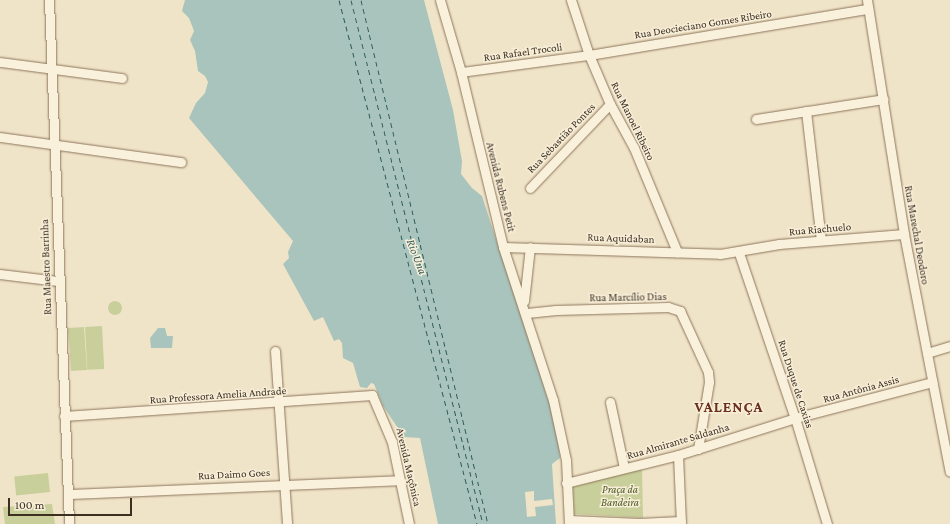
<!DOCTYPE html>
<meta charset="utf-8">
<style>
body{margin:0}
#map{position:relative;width:950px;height:524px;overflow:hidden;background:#f0e4c8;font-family:"Crimson Pro",serif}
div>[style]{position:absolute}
.green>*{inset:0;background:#c9cf9b;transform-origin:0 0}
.round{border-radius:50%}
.water>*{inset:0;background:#a9c4bc}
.pier>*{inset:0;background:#f0e4c8}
.ferry>*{height:1px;margin-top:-0.5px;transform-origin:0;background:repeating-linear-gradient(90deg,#2f5d5a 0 5px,transparent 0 9px)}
.roads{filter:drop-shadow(0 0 1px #8d765c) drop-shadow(0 0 1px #8d765c)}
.minor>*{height:9px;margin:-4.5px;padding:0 4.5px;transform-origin:4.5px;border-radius:4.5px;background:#faf1dc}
span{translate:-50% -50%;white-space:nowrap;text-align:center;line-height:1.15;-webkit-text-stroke:3px #f7eed8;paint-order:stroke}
.street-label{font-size:11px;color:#3d2e20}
.park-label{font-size:11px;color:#4d5a26;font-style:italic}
.water-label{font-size:12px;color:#2f5d5a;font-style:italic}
.district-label{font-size:15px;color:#6b2e1e;font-weight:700;letter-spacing:1px}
.scale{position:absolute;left:8px;top:498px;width:124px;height:18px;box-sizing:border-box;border:2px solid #3d2e20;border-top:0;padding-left:5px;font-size:12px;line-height:14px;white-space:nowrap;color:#3d2e20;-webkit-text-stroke:3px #f7eed8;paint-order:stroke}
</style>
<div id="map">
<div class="green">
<div class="round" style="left:108px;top:301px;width:14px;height:14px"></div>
<div style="left:102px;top:326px;width:43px;height:17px;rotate:87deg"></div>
<div style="left:84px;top:327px;width:43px;height:16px;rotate:86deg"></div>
<div style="clip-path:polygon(642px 468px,643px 518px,574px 514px,573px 487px)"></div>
<div style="left:48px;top:473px;width:19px;height:34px;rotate:84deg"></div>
<div style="clip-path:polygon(52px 504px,55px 524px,5px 524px,3px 507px)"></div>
</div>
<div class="water">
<div style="clip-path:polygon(185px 0,424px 0,453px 110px,462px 161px,461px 174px,472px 188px,482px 196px,557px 427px,560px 458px,552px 464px,556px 524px,438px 524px,420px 438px,404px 437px,383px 406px,374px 384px,371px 383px,367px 388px,360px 387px,353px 363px,343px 358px,342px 343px,339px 339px,334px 341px,323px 317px,314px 321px,283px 264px,289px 258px,288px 252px,293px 241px,189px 118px,196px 103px,205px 93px,208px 82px,205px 76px,198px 71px,195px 51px,190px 40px,194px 31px,189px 18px,182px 11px)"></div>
<div style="clip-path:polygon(158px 328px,165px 328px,167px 336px,173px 336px,172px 348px,151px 348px,150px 338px)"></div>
</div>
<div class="pier">
<div style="clip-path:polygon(534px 491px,534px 501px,552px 499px,553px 505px,535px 507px,536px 516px,527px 517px,525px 492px)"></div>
</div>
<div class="ferry">
<div style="left:339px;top:0;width:542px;rotate:75.25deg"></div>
<div style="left:351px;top:0;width:540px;rotate:75.86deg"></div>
<div style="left:361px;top:0;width:539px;rotate:76.38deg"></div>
</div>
<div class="roads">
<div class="minor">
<div style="left:49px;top:0;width:524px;rotate:87.81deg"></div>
<div style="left:440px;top:0;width:75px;rotate:73.7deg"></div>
<div style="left:461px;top:72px;width:180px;rotate:76.5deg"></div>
<div style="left:503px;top:247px;width:161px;rotate:71.9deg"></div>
<div style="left:553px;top:400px;width:61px;rotate:77.8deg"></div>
<div style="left:566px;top:460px;width:64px;rotate:87.3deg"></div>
<div style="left:571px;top:0;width:58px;rotate:71.9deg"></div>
<div style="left:589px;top:55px;width:53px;rotate:66.8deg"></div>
<div style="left:610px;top:104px;width:50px;rotate:61.4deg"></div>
<div style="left:634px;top:148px;width:113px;rotate:67.5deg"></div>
<div style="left:867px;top:0;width:237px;rotate:81deg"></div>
<div style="left:904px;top:234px;width:242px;rotate:79.1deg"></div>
<div style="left:0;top:62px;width:123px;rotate:7.5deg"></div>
<div style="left:461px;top:72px;width:129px;rotate:-7.6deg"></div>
<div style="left:589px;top:55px;width:283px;rotate:-9.4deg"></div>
<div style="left:806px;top:111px;width:130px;rotate:83.4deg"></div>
<div style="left:756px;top:119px;width:129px;rotate:-8.9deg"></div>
<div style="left:0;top:137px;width:183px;rotate:7.9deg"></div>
<div style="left:530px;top:188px;width:116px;rotate:-46.4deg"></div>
<div style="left:503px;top:247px;width:217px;rotate:1.8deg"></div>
<div style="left:720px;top:254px;width:60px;rotate:-9.6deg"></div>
<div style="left:779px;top:244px;width:125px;rotate:-4.6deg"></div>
<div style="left:739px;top:253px;width:174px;rotate:71.3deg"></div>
<div style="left:795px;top:418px;width:111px;rotate:73.2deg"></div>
<div style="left:0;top:274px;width:58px;rotate:6.9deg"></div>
<div style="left:524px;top:301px;width:54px;rotate:-83.7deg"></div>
<div style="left:527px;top:313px;width:29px;rotate:-6deg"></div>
<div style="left:556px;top:310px;width:112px;rotate:-1.5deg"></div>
<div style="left:668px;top:307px;width:13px;rotate:18deg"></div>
<div style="left:680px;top:311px;width:67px;rotate:65.3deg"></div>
<div style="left:708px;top:372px;width:10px;rotate:84deg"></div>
<div style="left:709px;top:382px;width:68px;rotate:99.3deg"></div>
<div style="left:275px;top:351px;width:173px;rotate:86deg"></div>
<div style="left:927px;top:353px;width:24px;rotate:-17deg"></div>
<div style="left:610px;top:402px;width:67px;rotate:78deg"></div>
<div style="left:64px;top:416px;width:309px;rotate:-3.9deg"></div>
<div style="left:372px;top:395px;width:51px;rotate:66.9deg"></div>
<div style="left:392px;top:442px;width:84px;rotate:78.3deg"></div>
<div style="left:678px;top:455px;width:69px;rotate:87.5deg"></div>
<div style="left:566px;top:483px;width:115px;rotate:-14deg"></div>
<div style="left:678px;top:455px;width:123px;rotate:-17.5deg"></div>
<div style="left:795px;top:418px;width:142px;rotate:-14.7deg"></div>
<div style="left:69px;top:494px;width:331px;rotate:-2.4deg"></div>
<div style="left:569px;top:520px;width:70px;rotate:2.5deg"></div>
<div style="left:639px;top:523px;width:42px;rotate:-2.7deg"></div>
</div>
</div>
<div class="street-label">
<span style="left:703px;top:24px;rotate:-9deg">Rua Deocieciano Gomes Ribeiro</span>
<span style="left:523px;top:52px;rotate:-8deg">Rua Rafael Trocoli</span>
<span style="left:633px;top:121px;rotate:64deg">Rua Manoel Ribeiro</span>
<span style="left:561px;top:138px;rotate:-46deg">Rua Sebastião Pontes</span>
<span style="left:501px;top:187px;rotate:76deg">Avenida Rubens Petit</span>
<span style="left:820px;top:229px;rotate:-5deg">Rua Riachuelo</span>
<span style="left:917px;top:235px;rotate:80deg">Rua Marechal Deodoro</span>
<span style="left:621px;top:238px;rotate:2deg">Rua Aquidaban</span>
<span style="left:46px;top:267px;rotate:-92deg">Rua Maestro Barrinha</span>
<span style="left:628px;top:297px;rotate:-1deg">Rua Marcílio Dias</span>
<span style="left:796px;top:384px;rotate:72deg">Rua Duque de Caxias</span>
<span style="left:861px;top:389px;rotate:-15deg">Rua Antônia Assis</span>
<span style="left:218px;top:395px;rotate:-4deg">Rua Professora Amelia Andrade</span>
<span style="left:678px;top:441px;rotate:-16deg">Rua Almirante Saldanha</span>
<span style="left:409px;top:467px;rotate:77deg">Avenida Maçônica</span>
<span style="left:234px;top:474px;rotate:-3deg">Rua Daimo Goes</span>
</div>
<div class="park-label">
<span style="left:620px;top:496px">Praça da<br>Bandeira</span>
</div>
<div class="water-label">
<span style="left:416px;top:257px;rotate:69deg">Rio Una</span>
</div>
<div class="district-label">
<span style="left:729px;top:408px">VALENÇA</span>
</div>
<div class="scale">100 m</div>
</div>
